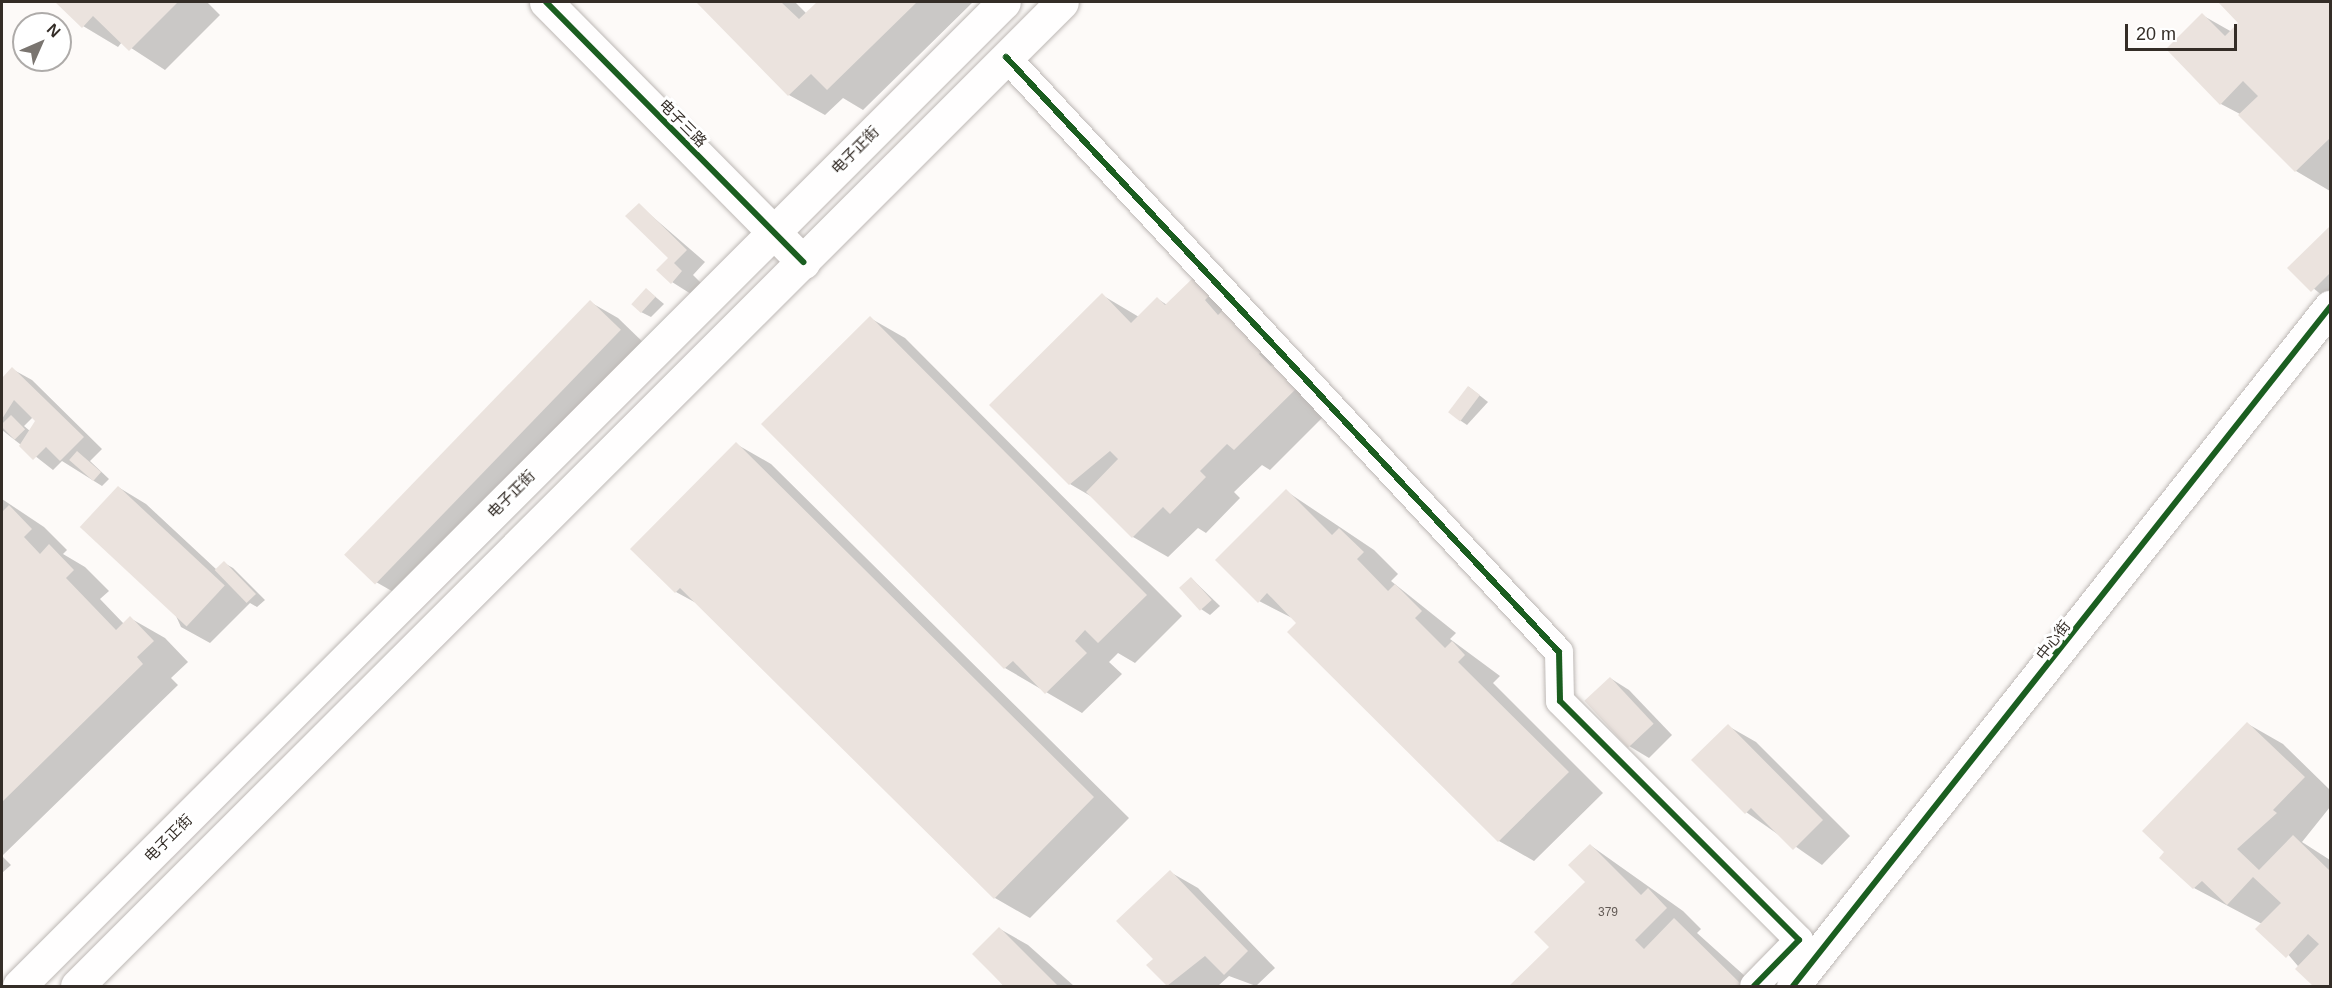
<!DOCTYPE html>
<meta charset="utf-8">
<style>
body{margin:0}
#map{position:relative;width:2332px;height:988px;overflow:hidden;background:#fdfaf8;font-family:Arial,"Noto Sans SC",sans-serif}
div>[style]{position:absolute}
.shadow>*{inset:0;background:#0003}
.building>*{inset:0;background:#ebe3de;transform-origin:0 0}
.roads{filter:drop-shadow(0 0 2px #bdb8b5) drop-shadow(0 0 2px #bdb8b5)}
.minor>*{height:28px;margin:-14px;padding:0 14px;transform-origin:14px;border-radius:14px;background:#fffefe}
.tertiary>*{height:33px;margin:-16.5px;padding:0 16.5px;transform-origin:16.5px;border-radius:16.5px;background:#fffefe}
.secondary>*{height:33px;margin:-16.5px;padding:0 16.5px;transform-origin:16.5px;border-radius:16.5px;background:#fffefe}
.cycleway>*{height:6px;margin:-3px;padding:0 3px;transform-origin:3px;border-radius:3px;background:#1b5e20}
span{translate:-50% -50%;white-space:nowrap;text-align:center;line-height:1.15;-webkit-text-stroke:6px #fff;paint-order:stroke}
.number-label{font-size:12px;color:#625a55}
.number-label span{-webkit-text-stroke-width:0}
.street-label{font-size:15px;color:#342d27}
.frame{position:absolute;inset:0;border:3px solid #342d27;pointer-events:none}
.north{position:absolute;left:12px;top:12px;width:60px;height:60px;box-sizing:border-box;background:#fff;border:2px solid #aeaba9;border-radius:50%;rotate:45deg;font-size:16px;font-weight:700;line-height:24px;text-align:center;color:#342d27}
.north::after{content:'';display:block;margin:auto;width:21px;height:27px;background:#7a7570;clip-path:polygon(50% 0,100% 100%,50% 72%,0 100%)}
.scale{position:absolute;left:2125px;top:24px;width:112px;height:27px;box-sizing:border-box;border:3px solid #342d27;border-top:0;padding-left:8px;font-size:18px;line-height:21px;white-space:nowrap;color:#342d27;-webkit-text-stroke:4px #fff;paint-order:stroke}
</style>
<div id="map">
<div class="shadow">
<div style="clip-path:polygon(57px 2px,207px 2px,220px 15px,165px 70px,122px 42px,118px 47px,83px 26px)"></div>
<div style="clip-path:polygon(698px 2px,795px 2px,807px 14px,819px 2px,973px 2px,863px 110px,843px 98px,825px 115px,789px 95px)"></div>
<div style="clip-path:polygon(2220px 2px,2330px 2px,2330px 191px,2296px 171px,2240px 114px,2221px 104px,2202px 15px,2232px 32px,2241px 23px)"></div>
<div style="clip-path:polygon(639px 205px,705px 262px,693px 275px,701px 283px,691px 294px,672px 282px,670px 258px)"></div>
<div style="clip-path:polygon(2330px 228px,2330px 302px,2289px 268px)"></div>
<div style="clip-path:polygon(1194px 279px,1336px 404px,1270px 470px,1262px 465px,1234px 492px,1240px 498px,1206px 533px,1198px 528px,1168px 557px,1133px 537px,1094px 498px,1070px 484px,1102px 295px,1139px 317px,1158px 299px,1167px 305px)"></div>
<div style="clip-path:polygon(646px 289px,664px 304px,651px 317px,641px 312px)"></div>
<div style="clip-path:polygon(590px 302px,618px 318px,648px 347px,397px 594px,369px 578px)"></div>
<div style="clip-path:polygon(870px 318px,905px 338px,1182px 616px,1135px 663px,1118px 653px,1109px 662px,1122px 674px,1082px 713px,1005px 668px,763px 424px)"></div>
<div style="clip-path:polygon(evenodd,12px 369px,32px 380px,102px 449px,90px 461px,109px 479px,102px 486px,62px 461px,53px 470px,2px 430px,2px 380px,12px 369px,33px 417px,37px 421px,30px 431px,24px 426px,33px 417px)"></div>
<div style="clip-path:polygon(1469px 387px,1488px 402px,1467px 425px,1458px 419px)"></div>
<div style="clip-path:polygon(736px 444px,771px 464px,1129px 818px,1030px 918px,995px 898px,698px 604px,676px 592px,632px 549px)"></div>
<div style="clip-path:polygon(118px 487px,146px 504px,217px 570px,224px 563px,233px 568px,265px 600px,257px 607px,250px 603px,210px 643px,181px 627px)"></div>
<div style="clip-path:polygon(1286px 491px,1374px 550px,1398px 574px,1391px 581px,1456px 633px,1450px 639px,1500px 676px,1493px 683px,1603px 793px,1534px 861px,1499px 841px,1296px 620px,1259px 601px)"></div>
<div style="clip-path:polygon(2px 499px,44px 527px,67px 550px,63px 554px,85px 567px,109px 591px,100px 599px,124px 624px,130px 618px,165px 638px,188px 662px,171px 678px,178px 685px,2px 856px,11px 865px,2px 873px)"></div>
<div style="clip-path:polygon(1192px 579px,1220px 606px,1210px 615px,1201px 609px)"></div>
<div style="clip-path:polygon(1610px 678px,1629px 690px,1672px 735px,1649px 758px,1629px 746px)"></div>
<div style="clip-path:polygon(2248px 724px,2283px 744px,2330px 790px,2330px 807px,2302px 842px,2330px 860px,2330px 986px,2315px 986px,2262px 924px,2194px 888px)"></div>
<div style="clip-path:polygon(1728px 726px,1756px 742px,1850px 836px,1822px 865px,1746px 812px)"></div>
<div style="clip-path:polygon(1590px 845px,1683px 911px,1701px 929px,1697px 933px,1756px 986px,1511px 986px,1551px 947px,1587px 882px)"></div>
<div style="clip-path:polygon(1170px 872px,1198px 888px,1275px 968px,1256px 986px,1229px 976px,1218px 986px,1169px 986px,1148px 965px,1155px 959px)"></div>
<div style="clip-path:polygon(1000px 929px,1028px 945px,1074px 986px,1004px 986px,974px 954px)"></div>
</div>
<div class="building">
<div style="clip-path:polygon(55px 2px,178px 2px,129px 51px,93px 16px,82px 28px)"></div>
<div style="clip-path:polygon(696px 2px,781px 2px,799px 19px,817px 2px,917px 2px,827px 90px,811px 74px,788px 96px)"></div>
<div style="clip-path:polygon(2218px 2px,2330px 2px,2330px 138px,2295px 172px,2238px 115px,2258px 96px,2243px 81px,2220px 105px,2166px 49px,2202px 13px,2225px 36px,2238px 23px)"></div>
<div style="clip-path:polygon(639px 203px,687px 250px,674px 263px,682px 271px,671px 284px,656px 270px,668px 258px,625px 216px)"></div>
<div style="clip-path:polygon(2330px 226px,2330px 273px,2311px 292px,2287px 268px)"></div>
<div style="clip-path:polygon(1194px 277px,1211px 294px,1205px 300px,1218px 315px,1225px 308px,1265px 348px,1259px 354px,1271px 366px,1278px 359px,1302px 383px,1234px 450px,1227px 444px,1200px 471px,1206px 477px,1170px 514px,1163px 507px,1132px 538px,1086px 492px,1118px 459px,1110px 451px,1069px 485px,989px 405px,1102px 293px,1131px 323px,1157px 297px,1165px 305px)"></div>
<div style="left:646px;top:288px;width:13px;height:22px;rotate:42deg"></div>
<div style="left:590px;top:300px;width:43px;height:354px;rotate:44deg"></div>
<div style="clip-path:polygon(870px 316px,1147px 595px,1098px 643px,1085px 630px,1075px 641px,1087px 653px,1045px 694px,1013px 661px,1004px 669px,761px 424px)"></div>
<div style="clip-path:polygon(12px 367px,84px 437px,60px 461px,46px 447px,33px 460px,19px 446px,35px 421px,14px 400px,2px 419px,2px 378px)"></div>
<div style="left:1468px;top:386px;width:15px;height:33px;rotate:37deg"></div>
<div style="left:11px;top:415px;width:20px;height:15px;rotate:45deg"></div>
<div style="clip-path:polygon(736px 442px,1094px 797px,994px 899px,680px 588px,675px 593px,630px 549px)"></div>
<div style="left:77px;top:451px;width:32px;height:12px;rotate:41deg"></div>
<div style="left:118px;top:486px;width:146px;height:56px;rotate:43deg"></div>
<div style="clip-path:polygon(1286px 489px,1332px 535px,1339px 528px,1364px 552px,1357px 559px,1388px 591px,1395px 584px,1422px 611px,1415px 618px,1445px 648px,1452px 641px,1465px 655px,1458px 662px,1569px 772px,1498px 842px,1287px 632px,1296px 623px,1267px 593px,1258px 603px,1215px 560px)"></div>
<div style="clip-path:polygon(9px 505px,32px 529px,24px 537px,40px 554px,49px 544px,74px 570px,66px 578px,116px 630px,130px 616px,154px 641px,137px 657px,143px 664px,2px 802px,2px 512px)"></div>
<div style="left:224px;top:561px;width:46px;height:13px;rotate:46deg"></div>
<div style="left:1191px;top:577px;width:31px;height:16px;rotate:48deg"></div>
<div style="left:1610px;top:677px;width:64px;height:35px;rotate:47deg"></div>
<div style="clip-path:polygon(2247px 722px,2305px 777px,2273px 810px,2277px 813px,2237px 849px,2259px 870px,2293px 835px,2330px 871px,2330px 986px,2313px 986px,2295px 969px,2319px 944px,2308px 934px,2286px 958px,2255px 929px,2281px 903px,2253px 877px,2227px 905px,2202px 881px,2193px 889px,2159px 858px,2164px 852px,2142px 831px)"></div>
<div style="clip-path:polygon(1728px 724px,1823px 820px,1793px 850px,1751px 808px,1745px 814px,1691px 760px)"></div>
<div style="clip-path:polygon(1590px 844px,1641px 895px,1648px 888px,1667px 908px,1635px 940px,1644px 949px,1674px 918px,1743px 986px,1509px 986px,1549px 947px,1534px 932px,1585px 882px,1568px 865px)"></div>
<div style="clip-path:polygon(1170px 870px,1248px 951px,1224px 975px,1205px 956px,1167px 986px,1146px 965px,1153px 959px,1116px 921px)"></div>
<div style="clip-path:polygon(999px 927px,1058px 986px,1004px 986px,972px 954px)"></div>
</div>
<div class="roads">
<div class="minor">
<div style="left:1006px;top:57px;width:812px;rotate:47.1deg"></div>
<div style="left:1559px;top:652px;width:49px;rotate:88.8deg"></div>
<div style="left:1560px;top:701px;width:338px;rotate:45deg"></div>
<div style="left:1799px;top:940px;width:64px;rotate:134.4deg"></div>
</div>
<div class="tertiary">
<div style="left:546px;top:2px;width:366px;rotate:45.3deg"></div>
<div style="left:1793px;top:986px;width:866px;rotate:-51.66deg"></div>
</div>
<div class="secondary">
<div style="left:19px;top:986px;width:1392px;rotate:-44.97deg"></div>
<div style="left:77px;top:986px;width:1392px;rotate:-44.97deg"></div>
</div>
</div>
<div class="cycleway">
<div style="left:546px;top:2px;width:366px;rotate:45.3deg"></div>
<div style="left:1006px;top:57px;width:812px;rotate:47.1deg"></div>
<div style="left:1559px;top:652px;width:49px;rotate:88.8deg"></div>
<div style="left:1560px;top:701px;width:338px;rotate:45deg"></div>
<div style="left:1799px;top:940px;width:64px;rotate:134.4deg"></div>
<div style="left:1793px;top:986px;width:866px;rotate:-51.66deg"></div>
</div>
<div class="number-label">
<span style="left:1608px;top:913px">379</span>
</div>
<div class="street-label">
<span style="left:683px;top:123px;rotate:45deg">电子三路</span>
<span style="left:855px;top:150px;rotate:-45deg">电子正街</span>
<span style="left:511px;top:494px;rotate:-45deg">电子正街</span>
<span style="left:2053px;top:640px;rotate:-52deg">中心街</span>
<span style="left:168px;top:838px;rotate:-45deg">电子正街</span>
</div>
<div class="frame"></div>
<div class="north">N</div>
<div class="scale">20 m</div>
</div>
